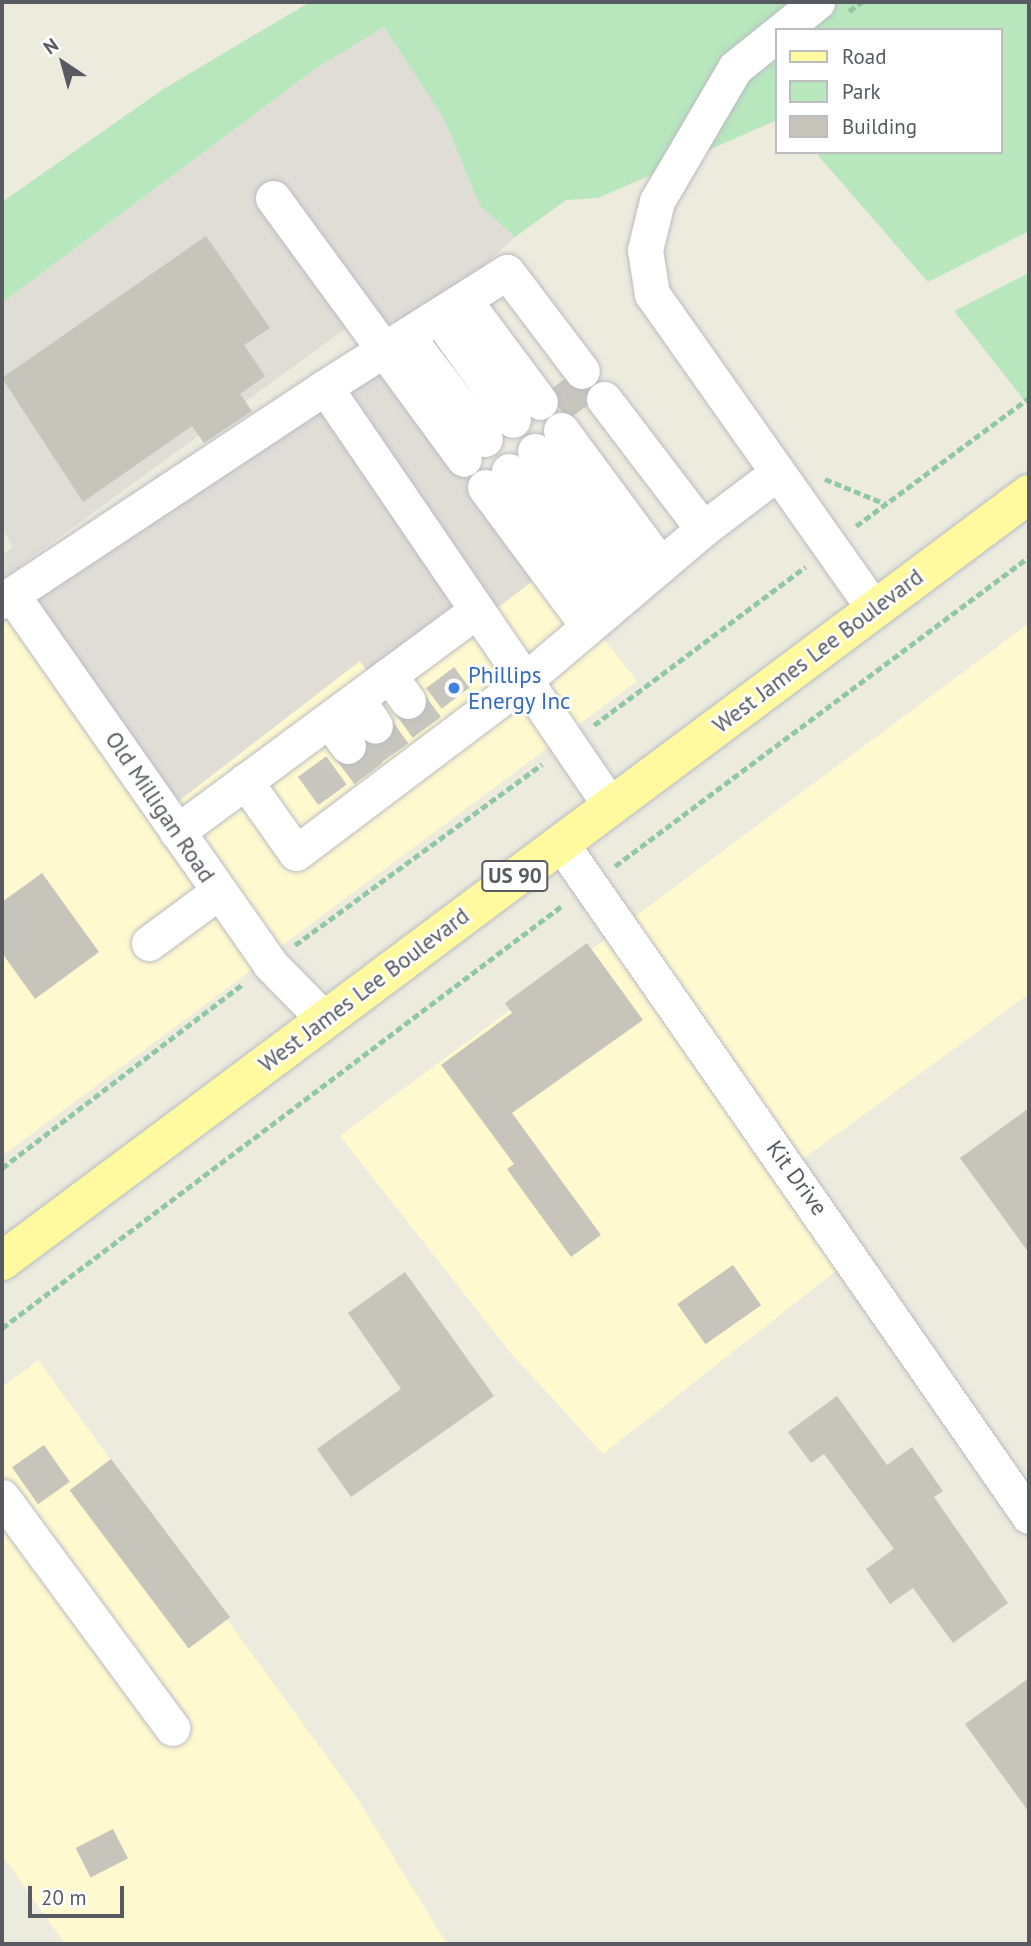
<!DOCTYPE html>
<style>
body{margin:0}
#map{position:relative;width:1031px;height:1946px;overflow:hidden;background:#ecebde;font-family:"PT Sans",sans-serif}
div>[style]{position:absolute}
.commercial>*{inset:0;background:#fff9d0}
.industrial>*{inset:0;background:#dfddd6}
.green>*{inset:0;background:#b8e6bd}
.building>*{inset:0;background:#c7c4bb;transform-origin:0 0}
.minor-tunnel>*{height:35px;margin-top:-17.5px;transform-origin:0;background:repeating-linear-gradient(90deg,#c7c7bf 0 35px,transparent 0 53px)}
.path>*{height:4.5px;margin-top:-2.25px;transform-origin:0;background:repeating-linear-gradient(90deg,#91c7a6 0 7px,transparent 0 10.5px)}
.roads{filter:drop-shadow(0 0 2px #b9bbc2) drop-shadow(0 0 2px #b9bbc2)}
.minor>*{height:35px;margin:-17.5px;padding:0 17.5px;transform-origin:17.5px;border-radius:17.5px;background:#fff}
.major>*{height:38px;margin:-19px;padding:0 19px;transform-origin:19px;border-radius:19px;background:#fffaa0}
.dots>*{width:19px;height:19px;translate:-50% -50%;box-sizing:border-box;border:4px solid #fff;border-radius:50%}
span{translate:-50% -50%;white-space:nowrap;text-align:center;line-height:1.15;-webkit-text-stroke:5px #fff;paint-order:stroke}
.shield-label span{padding:2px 5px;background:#fff;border:2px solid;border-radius:5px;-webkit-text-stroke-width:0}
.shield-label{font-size:21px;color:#575b61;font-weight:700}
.street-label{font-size:23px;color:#575b61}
.shop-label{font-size:23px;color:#366cbe}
.left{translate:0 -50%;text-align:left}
.frame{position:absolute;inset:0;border:4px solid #575b61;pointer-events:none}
.legend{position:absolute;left:775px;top:28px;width:228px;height:126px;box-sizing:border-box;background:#fff;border:2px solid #bcbdc0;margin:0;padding:9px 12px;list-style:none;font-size:21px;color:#575b61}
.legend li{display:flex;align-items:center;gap:14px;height:35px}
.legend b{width:35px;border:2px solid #bcbdc0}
.north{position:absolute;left:28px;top:28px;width:70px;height:70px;-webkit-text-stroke:5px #fff;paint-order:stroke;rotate:324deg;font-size:19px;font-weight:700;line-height:28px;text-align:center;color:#575b61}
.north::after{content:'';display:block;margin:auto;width:24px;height:32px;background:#575b61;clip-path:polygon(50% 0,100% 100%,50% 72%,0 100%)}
.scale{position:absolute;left:28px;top:1886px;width:96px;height:32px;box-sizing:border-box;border:4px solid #575b61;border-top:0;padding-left:9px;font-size:21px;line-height:24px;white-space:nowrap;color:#575b61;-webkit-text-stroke:5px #fff;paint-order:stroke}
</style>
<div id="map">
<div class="commercial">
<div style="clip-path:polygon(548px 569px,637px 681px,279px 948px,176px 803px,360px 661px,384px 694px)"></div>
<div style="clip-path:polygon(9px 619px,254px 968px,2px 1156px,2px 623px)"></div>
<div style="clip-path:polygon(1029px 623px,1029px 994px,803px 1159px,633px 918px)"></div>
<div style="clip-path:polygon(607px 938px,841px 1267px,603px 1454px,510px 1352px,340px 1136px)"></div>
<div style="clip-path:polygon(38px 1360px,357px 1798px,447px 1944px,65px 1944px,2px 1855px,2px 1387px)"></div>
</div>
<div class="industrial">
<div style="clip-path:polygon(384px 27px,444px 119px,480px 206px,515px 237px,425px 320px,349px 326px,2px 579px,2px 556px,13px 547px,2px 529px,2px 303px,316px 68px)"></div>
<div style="clip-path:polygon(393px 358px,548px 569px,384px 695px,360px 661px,176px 803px,36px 601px,368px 359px)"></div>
</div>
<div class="green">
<div style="clip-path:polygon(310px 2px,1029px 2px,1029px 231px,928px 282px,815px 152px,1001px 152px,1001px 30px,777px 30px,777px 120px,598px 198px,566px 200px,515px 237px,480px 206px,444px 119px,384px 27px,316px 68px,2px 303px,2px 202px,162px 90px)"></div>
<div style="clip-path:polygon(1029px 273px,1029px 396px,1024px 400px,954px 311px)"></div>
</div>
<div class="building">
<div style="clip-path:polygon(206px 236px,270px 328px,244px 345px,265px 376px,240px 394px,252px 411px,204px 443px,192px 426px,83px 502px,2px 378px)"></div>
<div style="clip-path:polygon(42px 873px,99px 952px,35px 999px,2px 953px,2px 902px)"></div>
<div style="clip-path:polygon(587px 943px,643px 1020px,512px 1113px,601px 1235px,571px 1257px,507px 1169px,514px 1164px,441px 1065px,512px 1013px,505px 1003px)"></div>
<div style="clip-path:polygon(1029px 1108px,1029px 1253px,960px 1158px)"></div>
<div style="left:733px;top:1265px;width:49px;height:68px;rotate:55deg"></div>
<div style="clip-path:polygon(405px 1272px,494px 1396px,351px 1497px,317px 1449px,401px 1389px,348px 1313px)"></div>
<div style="clip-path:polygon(837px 1396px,887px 1465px,912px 1447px,943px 1491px,934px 1497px,1008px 1603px,953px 1643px,913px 1588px,890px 1604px,866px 1569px,894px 1549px,824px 1454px,811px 1463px,788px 1432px)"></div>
<div style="left:44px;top:1445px;width:45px;height:39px;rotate:55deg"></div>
<div style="left:111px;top:1459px;width:198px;height:52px;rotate:53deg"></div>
<div style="clip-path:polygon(1029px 1678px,1029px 1812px,965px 1724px)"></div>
<div style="left:113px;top:1829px;width:33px;height:42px;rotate:63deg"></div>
</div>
<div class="minor-tunnel">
<div style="left:561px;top:381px;width:36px;rotate:53deg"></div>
<div style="left:440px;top:677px;width:26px;rotate:53deg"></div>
<div style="left:408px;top:701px;width:32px;rotate:54deg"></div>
<div style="left:375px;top:726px;width:33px;rotate:55deg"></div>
<div style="left:348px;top:746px;width:34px;rotate:53deg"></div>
<div style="left:312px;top:766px;width:36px;rotate:54deg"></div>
</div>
<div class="path">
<div style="left:849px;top:11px;width:16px;rotate:-35deg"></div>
<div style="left:825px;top:479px;width:66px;rotate:22.3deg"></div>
<div style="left:856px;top:526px;width:215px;rotate:-36.5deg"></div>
<div style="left:594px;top:725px;width:264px;rotate:-36.8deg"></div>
<div style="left:615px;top:866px;width:517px;rotate:-36.74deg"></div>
<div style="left:295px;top:945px;width:306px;rotate:-36.2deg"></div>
<div style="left:2px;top:1168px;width:303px;rotate:-37.4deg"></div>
<div style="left:2px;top:1328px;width:703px;rotate:-37.02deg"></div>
</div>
<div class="roads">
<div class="minor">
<div style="left:817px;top:2px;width:105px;rotate:141.2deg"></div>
<div style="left:735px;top:68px;width:154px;rotate:120.4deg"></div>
<div style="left:657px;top:201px;width:50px;rotate:103.8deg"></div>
<div style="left:645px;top:250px;width:45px;rotate:81deg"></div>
<div style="left:652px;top:294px;width:385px;rotate:54.8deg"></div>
<div style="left:273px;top:198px;width:323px;rotate:53.8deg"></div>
<div style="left:464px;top:300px;width:127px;rotate:53.3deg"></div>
<div style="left:438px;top:316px;width:128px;rotate:54.2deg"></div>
<div style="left:407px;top:336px;width:129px;rotate:52.9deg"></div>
<div style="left:325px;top:387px;width:215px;rotate:-32.3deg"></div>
<div style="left:507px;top:272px;width:124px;rotate:52.9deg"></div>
<div style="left:604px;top:399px;width:163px;rotate:52.7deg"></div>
<div style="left:703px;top:529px;width:93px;rotate:-37.1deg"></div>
<div style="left:561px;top:430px;width:168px;rotate:53.5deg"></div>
<div style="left:535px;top:451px;width:168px;rotate:53.9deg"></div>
<div style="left:509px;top:471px;width:170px;rotate:53.1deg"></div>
<div style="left:485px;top:487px;width:173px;rotate:53.5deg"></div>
<div style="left:12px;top:595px;width:450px;rotate:55deg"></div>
<div style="left:270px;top:964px;width:78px;rotate:45.5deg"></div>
<div style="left:2px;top:601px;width:387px;rotate:-33.5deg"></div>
<div style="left:325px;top:387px;width:506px;rotate:55.71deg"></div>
<div style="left:389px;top:675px;width:32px;rotate:54deg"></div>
<div style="left:357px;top:699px;width:32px;rotate:56deg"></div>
<div style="left:329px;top:720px;width:32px;rotate:54deg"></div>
<div style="left:245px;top:781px;width:88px;rotate:54.7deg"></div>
<div style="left:296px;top:853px;width:286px;rotate:-37deg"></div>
<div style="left:524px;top:681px;width:235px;rotate:-40.3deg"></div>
<div style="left:177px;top:832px;width:372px;rotate:-36.5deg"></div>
<div style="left:560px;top:842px;width:821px;rotate:55.17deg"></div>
<div style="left:149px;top:943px;width:86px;rotate:-36.5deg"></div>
<div style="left:2px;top:1497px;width:287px;rotate:53.6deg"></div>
</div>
<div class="major">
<div style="left:2px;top:1261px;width:1282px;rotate:-36.75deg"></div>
</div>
</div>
<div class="dots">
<div style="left:454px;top:688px;background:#3f7fe0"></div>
</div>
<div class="shield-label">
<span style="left:515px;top:876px">US 90</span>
</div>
<div class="street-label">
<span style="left:818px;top:651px;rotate:-37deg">West James Lee Boulevard</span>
<span style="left:160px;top:807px;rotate:56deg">Old Milligan Road</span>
<span style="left:364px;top:990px;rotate:-37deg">West James Lee Boulevard</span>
<span style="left:797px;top:1178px;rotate:54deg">Kit Drive</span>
</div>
<div class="shop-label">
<span class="left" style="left:468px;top:688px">Phillips<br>Energy Inc</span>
</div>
<div class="frame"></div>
<ul class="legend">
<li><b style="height:9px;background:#fffaa0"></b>Road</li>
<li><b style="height:19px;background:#b8e6bd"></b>Park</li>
<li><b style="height:19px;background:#c7c4bb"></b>Building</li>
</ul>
<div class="north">N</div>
<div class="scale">20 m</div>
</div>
